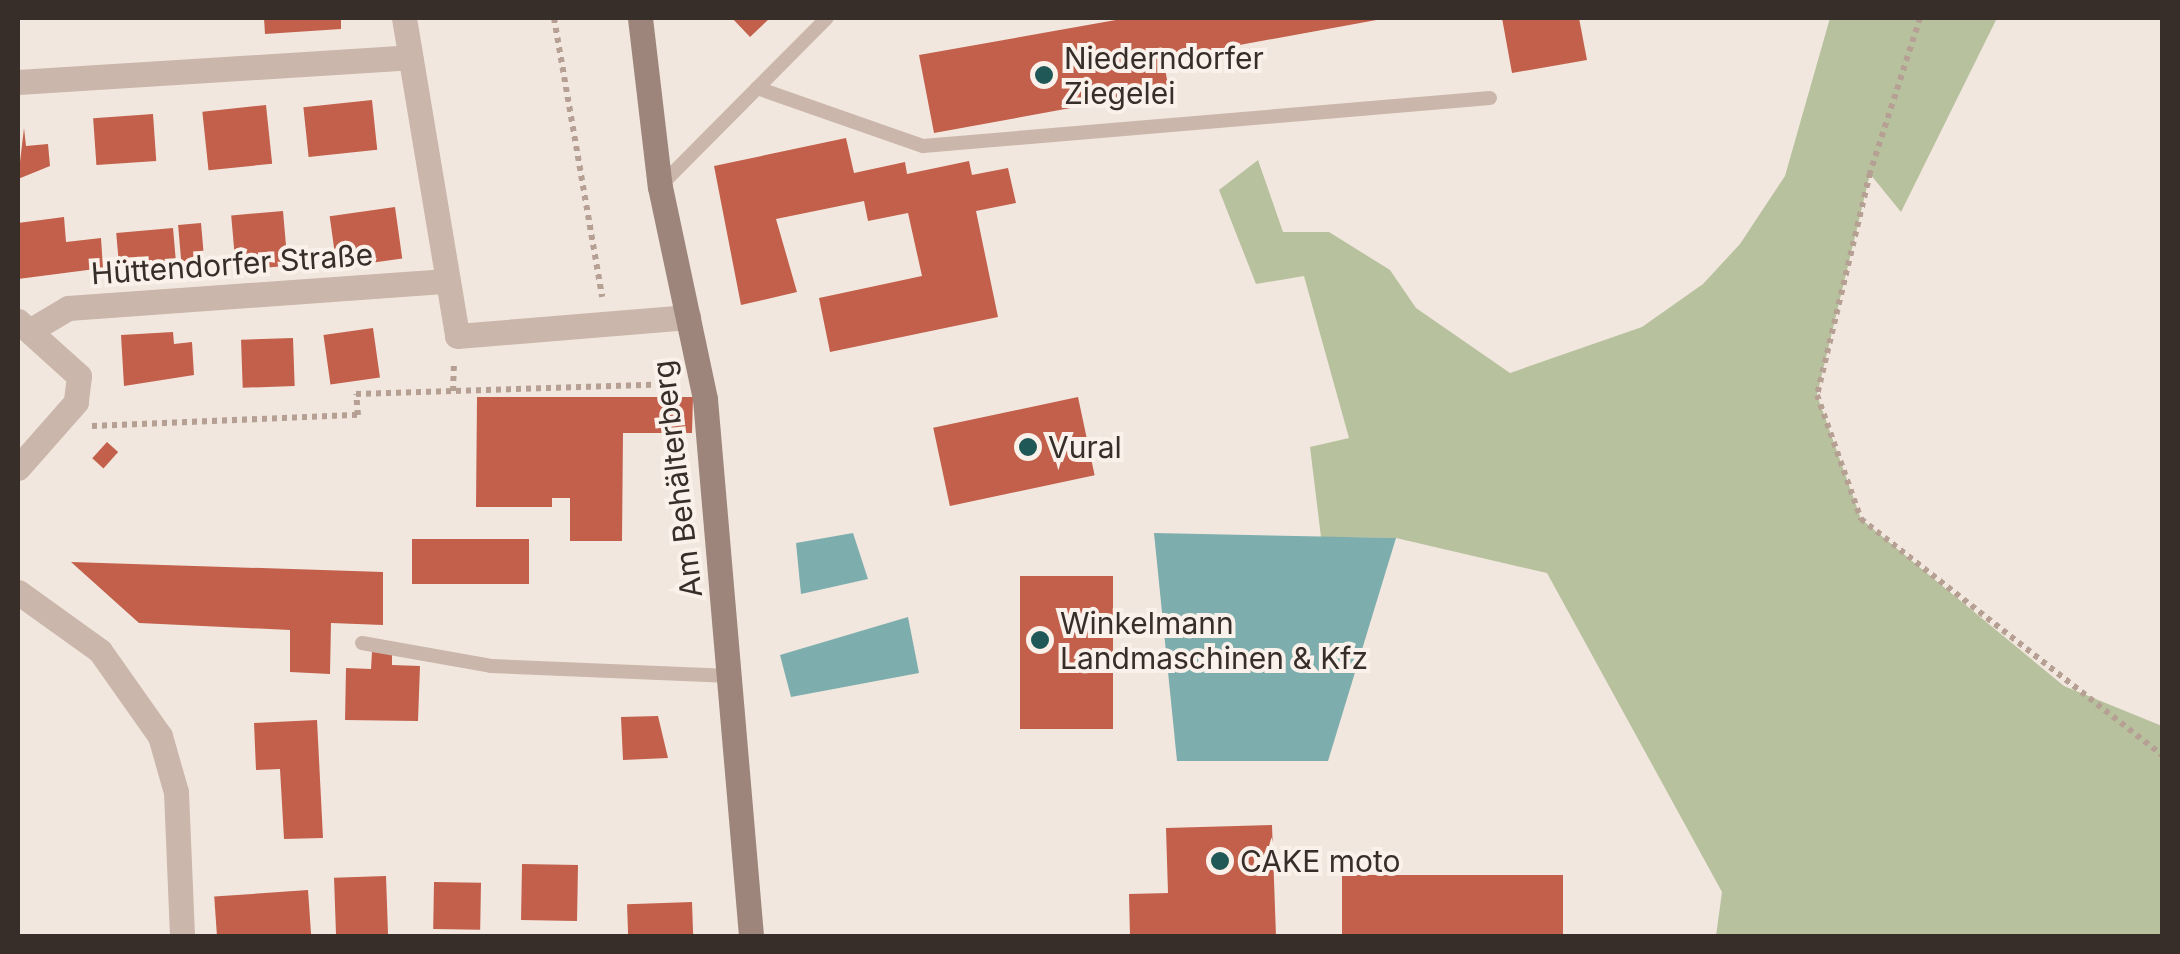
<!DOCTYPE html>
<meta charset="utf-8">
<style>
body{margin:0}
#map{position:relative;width:2180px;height:954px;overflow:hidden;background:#f2e7de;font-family:Inter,sans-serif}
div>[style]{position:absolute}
.green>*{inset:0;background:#b7c19e}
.water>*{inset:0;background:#7daead}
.building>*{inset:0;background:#c2604b;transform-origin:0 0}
.path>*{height:6px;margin-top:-3px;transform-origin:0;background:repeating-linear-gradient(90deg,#b6a094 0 5px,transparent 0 10px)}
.lane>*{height:14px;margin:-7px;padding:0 7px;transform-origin:7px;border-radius:7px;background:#cab6aa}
.street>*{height:25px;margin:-12.5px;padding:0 12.5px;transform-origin:12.5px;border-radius:12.5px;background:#cab6aa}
.secondary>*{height:25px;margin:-12.5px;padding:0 12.5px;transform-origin:12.5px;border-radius:12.5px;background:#9d857b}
.dots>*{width:28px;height:28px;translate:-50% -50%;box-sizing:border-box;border:5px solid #f9f1ea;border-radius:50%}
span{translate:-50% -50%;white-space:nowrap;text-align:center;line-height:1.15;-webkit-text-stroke:8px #f9f1ea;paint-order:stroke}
.poi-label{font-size:30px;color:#372d29}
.left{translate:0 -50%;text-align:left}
.street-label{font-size:30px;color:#372d29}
.frame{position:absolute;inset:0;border:20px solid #372d29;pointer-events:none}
</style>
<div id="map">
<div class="green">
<div style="clip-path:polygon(1830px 18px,1997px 18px,1901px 212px,1870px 174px,1817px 395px,1861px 519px,2064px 686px,2162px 726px,2162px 936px,1716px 936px,1722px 892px,1547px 573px,1396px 538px,1321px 537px,1310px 447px,1349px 438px,1304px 276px,1256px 284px,1219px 190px,1258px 160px,1283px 232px,1329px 232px,1390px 270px,1416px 308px,1510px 373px,1642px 327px,1703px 284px,1740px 244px,1785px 176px)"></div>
</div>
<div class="water">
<div style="clip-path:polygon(853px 533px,868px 579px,801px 594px,796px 543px)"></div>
<div style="clip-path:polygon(1154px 533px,1396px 538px,1328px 761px,1177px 761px)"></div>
<div style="clip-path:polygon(908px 617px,919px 673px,791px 697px,780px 655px)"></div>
</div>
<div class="building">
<div style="clip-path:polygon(264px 18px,341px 18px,341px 29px,265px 34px)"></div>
<div style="clip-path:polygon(732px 18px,770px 18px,750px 37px)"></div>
<div style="clip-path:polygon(1127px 18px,1382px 18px,1382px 19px,1163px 59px,1169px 90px,934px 133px,919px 55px)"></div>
<div style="clip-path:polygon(1502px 18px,1579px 18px,1587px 60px,1512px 73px)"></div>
<div style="left:372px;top:100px;width:50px;height:69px;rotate:84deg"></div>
<div style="left:266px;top:105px;width:59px;height:64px;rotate:84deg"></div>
<div style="left:153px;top:114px;width:47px;height:60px;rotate:86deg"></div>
<div style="clip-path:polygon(24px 128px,26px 146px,48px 144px,50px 166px,18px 179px)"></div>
<div style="clip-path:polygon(846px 138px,854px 173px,905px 162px,907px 174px,969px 161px,972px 175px,1008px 168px,1016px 203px,976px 211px,998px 317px,830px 352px,819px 298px,922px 276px,908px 213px,868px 221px,864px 201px,776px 219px,797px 292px,741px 305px,714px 166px)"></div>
<div style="left:395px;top:207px;width:52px;height:66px;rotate:82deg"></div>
<div style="left:283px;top:211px;width:55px;height:52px;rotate:85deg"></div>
<div style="clip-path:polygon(64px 217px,66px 242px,101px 238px,103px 268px,18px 279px,18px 223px)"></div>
<div style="left:201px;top:223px;width:37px;height:23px;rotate:85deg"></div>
<div style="left:173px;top:228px;width:44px;height:57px;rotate:85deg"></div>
<div style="left:373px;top:328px;width:50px;height:50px;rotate:82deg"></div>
<div style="clip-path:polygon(173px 332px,174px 344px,192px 342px,194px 375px,124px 386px,121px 335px)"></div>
<div style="left:293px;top:338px;width:48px;height:52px;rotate:88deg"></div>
<div style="clip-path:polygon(477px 397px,693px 397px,692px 433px,623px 433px,622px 541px,570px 541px,570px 498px,552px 498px,552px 507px,476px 507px)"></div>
<div style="left:1078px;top:397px;width:80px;height:148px;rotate:78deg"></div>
<div style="left:107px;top:442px;width:15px;height:22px;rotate:42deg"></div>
<div style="left:529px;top:539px;width:45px;height:117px;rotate:90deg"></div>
<div style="clip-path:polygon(71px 562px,383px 572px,383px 625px,331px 623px,330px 674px,290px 672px,290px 630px,139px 623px)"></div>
<div style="left:1113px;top:576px;width:153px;height:93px;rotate:90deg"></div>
<div style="clip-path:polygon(372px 652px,392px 653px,392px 665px,420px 666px,418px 721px,345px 720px,346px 668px,371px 669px)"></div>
<div style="clip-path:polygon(658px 716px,668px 758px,623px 760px,621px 717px)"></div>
<div style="clip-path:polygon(317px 720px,323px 838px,284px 839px,280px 769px,256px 770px,254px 723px)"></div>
<div style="clip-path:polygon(1272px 825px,1276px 936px,1130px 936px,1129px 894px,1168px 893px,1166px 828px)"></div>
<div style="left:522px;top:864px;width:56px;height:56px;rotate:1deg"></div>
<div style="left:1563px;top:875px;width:61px;height:221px;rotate:90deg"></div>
<div style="left:386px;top:876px;width:60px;height:52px;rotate:88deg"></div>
<div style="left:434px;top:882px;width:47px;height:47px;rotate:1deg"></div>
<div style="left:308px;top:890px;width:46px;height:94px;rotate:86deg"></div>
<div style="left:692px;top:902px;width:34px;height:65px;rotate:88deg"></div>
</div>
<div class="path">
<div style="left:554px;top:18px;width:283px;rotate:80.2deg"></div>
<div style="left:1920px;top:18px;width:163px;rotate:107.9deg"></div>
<div style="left:1870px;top:173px;width:228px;rotate:103.4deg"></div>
<div style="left:1817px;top:395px;width:132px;rotate:70.5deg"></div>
<div style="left:1861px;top:519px;width:382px;rotate:38.1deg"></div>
<div style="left:453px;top:391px;width:29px;rotate:-88deg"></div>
<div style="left:92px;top:426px;width:266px;rotate:-2.4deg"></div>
<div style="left:358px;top:415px;width:21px;rotate:-95deg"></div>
<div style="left:356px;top:394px;width:320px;rotate:-1.8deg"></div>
</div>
<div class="lane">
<div style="left:757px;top:88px;width:176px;rotate:19.3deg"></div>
<div style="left:923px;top:146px;width:569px;rotate:-4.84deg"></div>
<div style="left:660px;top:186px;width:237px;rotate:-45.2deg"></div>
<div style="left:362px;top:643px;width:131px;rotate:10.1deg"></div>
<div style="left:491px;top:666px;width:240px;rotate:2.4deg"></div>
</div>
<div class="street">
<div style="left:404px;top:18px;width:322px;rotate:80.5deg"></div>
<div style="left:457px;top:336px;width:232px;rotate:-4.7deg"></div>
<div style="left:18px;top:82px;width:393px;rotate:-3.6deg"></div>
<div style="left:18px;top:321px;width:82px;rotate:42deg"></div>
<div style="left:79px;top:376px;width:26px;rotate:97deg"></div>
<div style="left:76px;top:402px;width:88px;rotate:131.3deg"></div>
<div style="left:31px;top:330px;width:43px;rotate:-30.7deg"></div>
<div style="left:68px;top:308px;width:376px;rotate:-4.1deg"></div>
<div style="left:18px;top:592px;width:101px;rotate:35.7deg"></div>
<div style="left:100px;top:651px;width:104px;rotate:54.8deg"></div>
<div style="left:160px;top:736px;width:58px;rotate:74.1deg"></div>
<div style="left:176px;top:792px;width:144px;rotate:87.6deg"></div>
</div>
<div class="secondary">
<div style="left:640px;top:18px;width:170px;rotate:83.3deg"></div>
<div style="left:660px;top:187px;width:217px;rotate:78deg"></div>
<div style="left:705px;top:399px;width:539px;rotate:85.1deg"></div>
</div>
<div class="dots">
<div style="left:1044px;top:75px;background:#205858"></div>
<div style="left:1028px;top:447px;background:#205858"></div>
<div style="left:1040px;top:640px;background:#205858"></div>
<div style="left:1220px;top:861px;background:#205858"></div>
</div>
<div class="poi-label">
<span class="left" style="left:1064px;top:75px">Niederndorfer<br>Ziegelei</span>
<span class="left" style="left:1048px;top:447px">Vural</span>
<span class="left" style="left:1060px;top:640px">Winkelmann<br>Landmaschinen &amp; Kfz</span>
<span class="left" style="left:1240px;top:861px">CAKE moto</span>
</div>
<div class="street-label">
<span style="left:232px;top:264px;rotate:-4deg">Hüttendorfer Straße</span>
<span style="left:677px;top:479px;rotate:-97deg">Am Behälterberg</span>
</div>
<div class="frame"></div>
</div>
